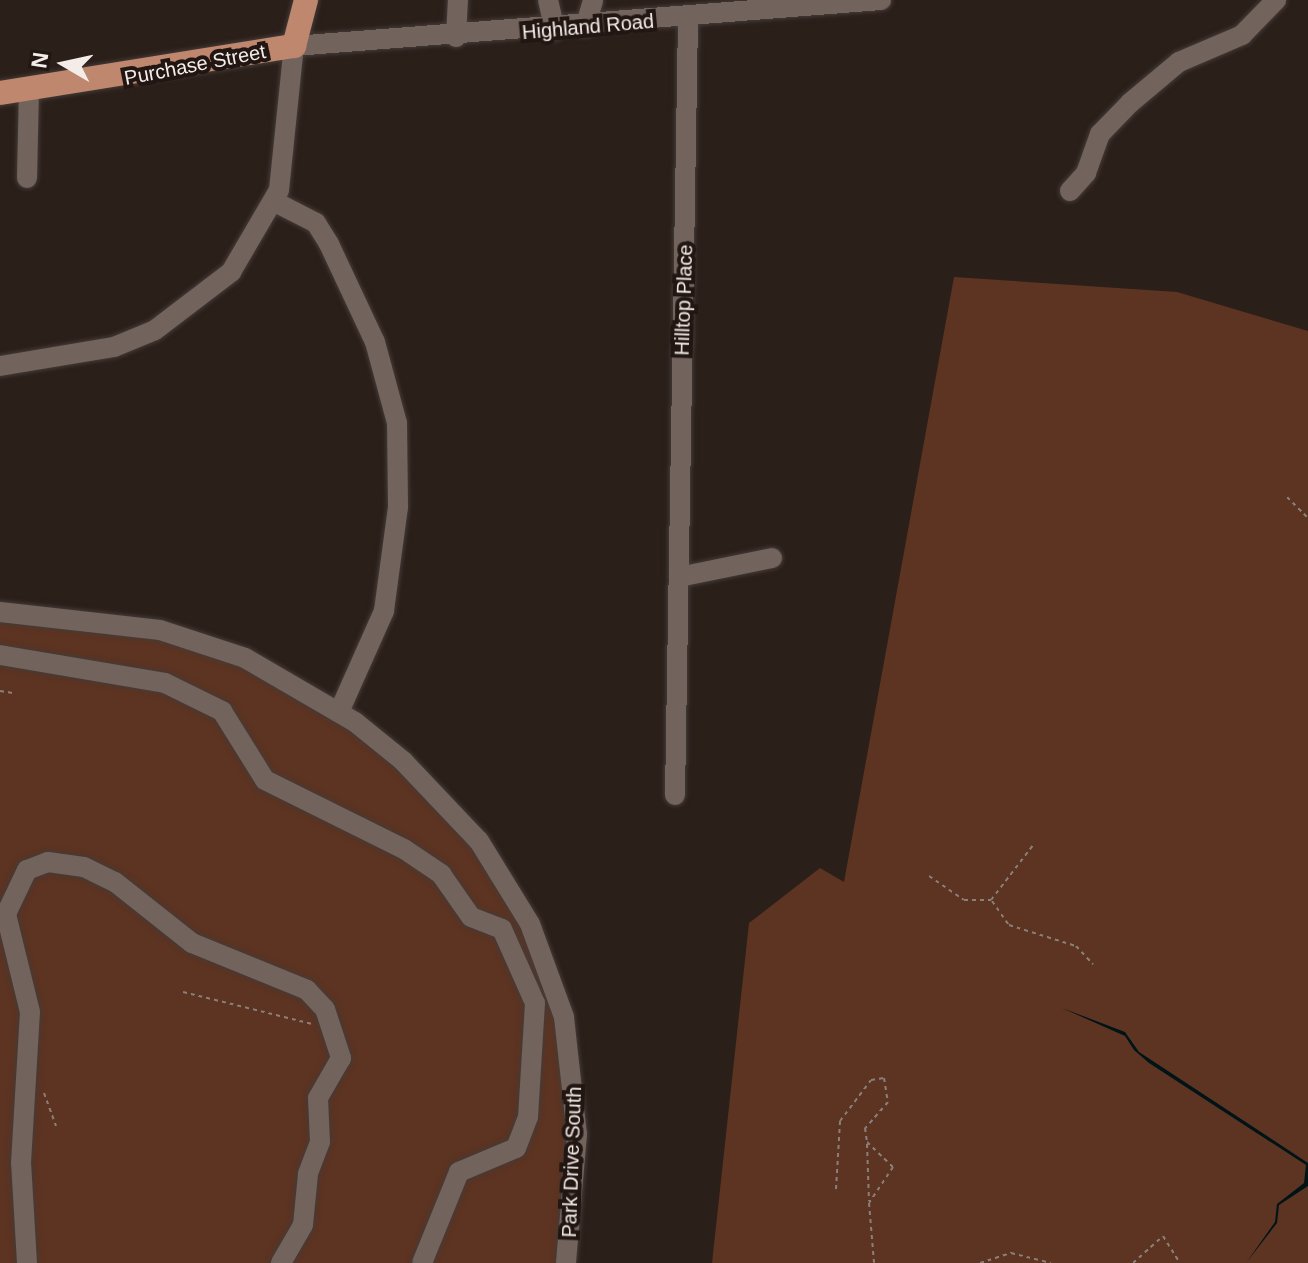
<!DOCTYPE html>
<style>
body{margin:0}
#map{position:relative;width:1308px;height:1263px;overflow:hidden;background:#2b1f1a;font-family:Helvetica,sans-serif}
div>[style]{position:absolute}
.green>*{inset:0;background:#5d3321}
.water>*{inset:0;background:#001418}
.path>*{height:2px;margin-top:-1px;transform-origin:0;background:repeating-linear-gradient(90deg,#8a807b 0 4px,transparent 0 8px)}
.roads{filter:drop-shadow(0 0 2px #443b37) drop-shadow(0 0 2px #443b37)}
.minor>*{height:20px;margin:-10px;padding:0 10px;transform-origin:10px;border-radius:10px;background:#72635d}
.major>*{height:24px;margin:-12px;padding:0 12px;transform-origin:12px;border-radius:12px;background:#bf876e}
span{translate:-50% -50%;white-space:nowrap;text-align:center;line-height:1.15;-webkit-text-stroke:8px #211611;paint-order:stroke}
.street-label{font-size:20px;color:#f4ece8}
.north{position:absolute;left:24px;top:24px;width:80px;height:80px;-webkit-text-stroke:6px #211611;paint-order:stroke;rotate:279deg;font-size:22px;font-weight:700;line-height:32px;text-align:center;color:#f4ece8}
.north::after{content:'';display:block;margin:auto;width:28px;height:36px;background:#f4ece8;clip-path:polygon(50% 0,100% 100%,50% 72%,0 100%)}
</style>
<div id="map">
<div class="green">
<div style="clip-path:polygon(954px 277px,1177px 292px,1308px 331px,1308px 1263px,712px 1263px,749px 923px,820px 868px,844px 882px)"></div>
<div style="clip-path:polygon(0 619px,116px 629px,193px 646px,266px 676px,344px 723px,419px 788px,486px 863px,539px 958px,567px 1068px,567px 1175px,556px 1263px,0 1263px)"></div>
</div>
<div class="water">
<div style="clip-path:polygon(1062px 1008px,1125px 1032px,1139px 1052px,1308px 1163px,1308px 1186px,1279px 1205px,1277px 1223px,1246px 1263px,1275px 1222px,1277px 1204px,1304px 1183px,1306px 1165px,1149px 1063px,1134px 1050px,1125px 1036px)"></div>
</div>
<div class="path">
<div style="left:1287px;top:497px;width:30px;rotate:45deg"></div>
<div style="left:0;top:691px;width:13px;rotate:9deg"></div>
<div style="left:929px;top:876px;width:42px;rotate:34.4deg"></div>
<div style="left:964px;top:900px;width:27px"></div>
<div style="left:991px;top:900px;width:71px;rotate:-52.5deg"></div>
<div style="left:992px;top:901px;width:29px;rotate:55deg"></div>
<div style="left:1009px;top:925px;width:70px;rotate:17.4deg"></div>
<div style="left:1076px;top:946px;width:25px;rotate:47deg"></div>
<div style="left:183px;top:992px;width:133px;rotate:13.9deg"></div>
<div style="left:44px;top:1093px;width:35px;rotate:70deg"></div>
<div style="left:867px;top:1144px;width:57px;rotate:88deg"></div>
<div style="left:836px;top:1189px;width:68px;rotate:-86.6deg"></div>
<div style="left:840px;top:1121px;width:51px;rotate:-52.9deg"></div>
<div style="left:871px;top:1080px;width:13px;rotate:-9deg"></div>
<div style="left:884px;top:1078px;width:24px;rotate:81deg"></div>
<div style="left:888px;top:1102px;width:35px;rotate:131deg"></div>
<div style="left:865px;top:1128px;width:14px;rotate:82deg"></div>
<div style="left:867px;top:1142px;width:36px;rotate:44deg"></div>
<div style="left:893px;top:1167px;width:43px;rotate:123.7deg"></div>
<div style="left:869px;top:1203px;width:60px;rotate:85.2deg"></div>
<div style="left:980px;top:1263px;width:33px;rotate:-18deg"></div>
<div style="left:1011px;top:1253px;width:41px;rotate:14deg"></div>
<div style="left:1133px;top:1263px;width:40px;rotate:-42deg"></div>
<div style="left:1163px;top:1236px;width:32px;rotate:58deg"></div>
</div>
<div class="roads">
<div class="minor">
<div style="left:548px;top:0;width:31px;rotate:77deg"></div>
<div style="left:585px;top:27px;width:28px;rotate:-73deg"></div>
<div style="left:456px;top:37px;width:37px;rotate:-87deg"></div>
<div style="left:27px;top:178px;width:87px;rotate:-88.7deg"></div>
<div style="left:1070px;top:191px;width:24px;rotate:-48deg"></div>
<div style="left:1086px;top:173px;width:41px;rotate:-70.3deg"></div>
<div style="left:1100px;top:134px;width:43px;rotate:-45.9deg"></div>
<div style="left:1130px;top:103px;width:64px;rotate:-39.9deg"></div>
<div style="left:1179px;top:62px;width:69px;rotate:-23.2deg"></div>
<div style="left:1242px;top:35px;width:49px;rotate:-45.8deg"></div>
<div style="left:275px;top:202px;width:46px;rotate:27.1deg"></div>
<div style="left:316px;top:223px;width:25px;rotate:58deg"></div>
<div style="left:329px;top:244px;width:108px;rotate:64.9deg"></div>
<div style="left:375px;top:342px;width:84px;rotate:74.8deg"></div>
<div style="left:397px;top:423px;width:84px;rotate:89.3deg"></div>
<div style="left:398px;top:507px;width:105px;rotate:97.7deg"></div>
<div style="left:384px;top:611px;width:111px;rotate:114deg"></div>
<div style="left:0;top:366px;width:116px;rotate:-9.5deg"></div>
<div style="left:114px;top:347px;width:44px;rotate:-22.5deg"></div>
<div style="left:155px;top:330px;width:96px;rotate:-37.3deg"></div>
<div style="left:231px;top:272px;width:95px;rotate:-59.7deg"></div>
<div style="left:279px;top:190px;width:145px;rotate:-84.1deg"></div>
<div style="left:294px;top:46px;width:589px;rotate:-4.48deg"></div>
<div style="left:679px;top:577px;width:95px;rotate:-11.5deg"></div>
<div style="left:0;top:612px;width:161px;rotate:6.4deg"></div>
<div style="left:160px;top:630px;width:89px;rotate:18.2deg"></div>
<div style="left:245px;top:658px;width:127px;rotate:30.2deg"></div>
<div style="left:355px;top:722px;width:62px;rotate:39.1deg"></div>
<div style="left:403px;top:761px;width:110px;rotate:46.5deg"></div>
<div style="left:479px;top:841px;width:97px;rotate:58.4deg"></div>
<div style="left:530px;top:924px;width:99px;rotate:69.9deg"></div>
<div style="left:564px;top:1017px;width:118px;rotate:83.7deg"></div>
<div style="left:577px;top:1134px;width:129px;rotate:94.9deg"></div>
<div style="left:0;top:655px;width:167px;rotate:9.6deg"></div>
<div style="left:165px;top:683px;width:64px;rotate:26.2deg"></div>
<div style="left:222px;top:711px;width:81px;rotate:58.1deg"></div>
<div style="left:265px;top:780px;width:155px;rotate:26.4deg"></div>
<div style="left:404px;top:849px;width:45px;rotate:34deg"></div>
<div style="left:441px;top:874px;width:52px;rotate:55.1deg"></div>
<div style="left:471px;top:917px;width:33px;rotate:21deg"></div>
<div style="left:502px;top:929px;width:81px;rotate:66deg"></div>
<div style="left:535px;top:1003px;width:114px;rotate:93.5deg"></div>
<div style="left:528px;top:1117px;width:33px;rotate:111deg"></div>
<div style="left:516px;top:1148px;width:62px;rotate:157.2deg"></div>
<div style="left:459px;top:1172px;width:98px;rotate:112.1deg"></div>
<div style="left:675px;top:795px;width:778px;rotate:-89.04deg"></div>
<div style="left:27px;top:1263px;width:100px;rotate:-93.4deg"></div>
<div style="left:21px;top:1163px;width:151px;rotate:-86.6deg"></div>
<div style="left:30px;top:1012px;width:101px;rotate:-103.8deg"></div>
<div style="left:6px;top:914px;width:49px;rotate:-64.5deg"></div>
<div style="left:27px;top:870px;width:22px;rotate:-21deg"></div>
<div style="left:48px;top:862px;width:36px;rotate:8deg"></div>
<div style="left:84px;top:867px;width:34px;rotate:26deg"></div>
<div style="left:115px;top:882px;width:98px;rotate:38.4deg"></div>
<div style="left:192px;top:943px;width:124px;rotate:22.2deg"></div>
<div style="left:307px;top:990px;width:26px;rotate:47deg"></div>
<div style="left:325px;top:1009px;width:52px;rotate:71.9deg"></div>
<div style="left:341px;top:1058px;width:46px;rotate:119.9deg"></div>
<div style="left:318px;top:1098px;width:44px;rotate:87.4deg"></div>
<div style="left:320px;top:1142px;width:34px;rotate:111deg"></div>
<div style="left:308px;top:1174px;width:51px;rotate:95.6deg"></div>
<div style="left:303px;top:1225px;width:44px;rotate:120.1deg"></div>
</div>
<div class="major">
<div style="left:0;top:93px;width:298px;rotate:-9.1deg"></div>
<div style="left:294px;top:46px;width:48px;rotate:-75.4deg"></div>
</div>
</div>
<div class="street-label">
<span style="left:588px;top:27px;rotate:-5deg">Highland Road</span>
<span style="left:195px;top:65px;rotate:-11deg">Purchase Street</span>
<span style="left:684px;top:300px;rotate:-88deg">Hilltop Place</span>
<span style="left:572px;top:1162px;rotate:-88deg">Park Drive South</span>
</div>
<div class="north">N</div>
</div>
